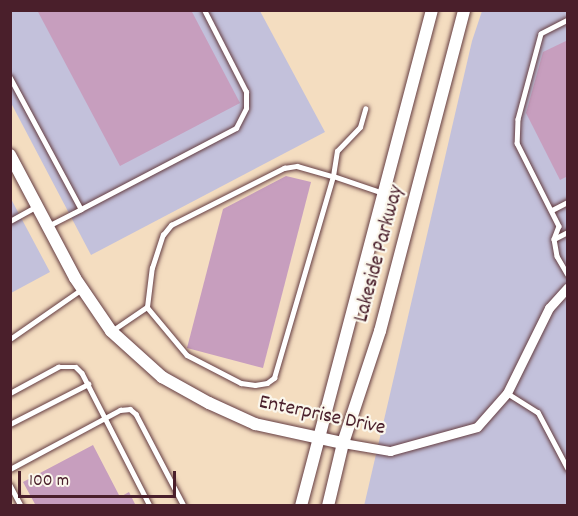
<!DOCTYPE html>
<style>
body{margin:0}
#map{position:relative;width:578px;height:516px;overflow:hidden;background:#f4ddc0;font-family:Dekko,sans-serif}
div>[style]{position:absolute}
.industrial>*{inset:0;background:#c3c1db}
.building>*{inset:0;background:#c79ebe}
.roads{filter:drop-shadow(0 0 2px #643c41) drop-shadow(0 0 2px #643c41)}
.lane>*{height:4.5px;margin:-2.25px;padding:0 2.25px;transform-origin:2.25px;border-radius:2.25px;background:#fff}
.street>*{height:9px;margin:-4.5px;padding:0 4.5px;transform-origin:4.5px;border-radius:4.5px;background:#fff}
.secondary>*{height:12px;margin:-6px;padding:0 6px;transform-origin:6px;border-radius:6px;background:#fff}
span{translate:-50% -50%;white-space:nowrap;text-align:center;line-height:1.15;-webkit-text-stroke:4.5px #fbf7ec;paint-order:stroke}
.street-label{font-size:21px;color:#4a1f2b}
.frame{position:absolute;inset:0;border:12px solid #4a1f2b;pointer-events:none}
.scale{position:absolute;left:18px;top:471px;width:158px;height:27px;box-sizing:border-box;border:3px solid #4a1f2b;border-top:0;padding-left:8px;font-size:18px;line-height:21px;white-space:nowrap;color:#4a1f2b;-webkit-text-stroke:4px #fbf7ec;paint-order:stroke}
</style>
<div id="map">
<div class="industrial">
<div style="clip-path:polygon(10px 11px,260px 11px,325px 132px,91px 255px,11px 103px)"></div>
<div style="clip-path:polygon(482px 11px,567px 11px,567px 505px,364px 506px,472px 41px)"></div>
<div style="clip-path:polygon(10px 197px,50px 272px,11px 293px,10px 293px)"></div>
</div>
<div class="building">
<div style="clip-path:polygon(37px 10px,191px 10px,240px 103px,120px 166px)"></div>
<div style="clip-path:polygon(568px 40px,568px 176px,560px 180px,526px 113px,543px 52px)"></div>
<div style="clip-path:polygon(286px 176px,311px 182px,263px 368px,187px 348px,223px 209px)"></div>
<div style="clip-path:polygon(93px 445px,120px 497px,129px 492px,136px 506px,36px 506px,23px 482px)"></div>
</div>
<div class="roads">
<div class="lane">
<div style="left:568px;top:20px;width:30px;rotate:153deg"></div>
<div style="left:541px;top:34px;width:88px;rotate:105.1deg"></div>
<div style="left:518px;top:119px;width:24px;rotate:92deg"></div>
<div style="left:517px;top:143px;width:93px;rotate:63.2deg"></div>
<div style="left:559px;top:226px;width:14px;rotate:111deg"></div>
<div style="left:554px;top:239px;width:17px;rotate:80deg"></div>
<div style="left:557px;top:256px;width:22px;rotate:60deg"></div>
<div style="left:10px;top:77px;width:150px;rotate:61.7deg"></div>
<div style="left:81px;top:209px;width:175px;rotate:-27.6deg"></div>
<div style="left:236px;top:128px;width:22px;rotate:-63deg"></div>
<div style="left:246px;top:108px;width:16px;rotate:-90deg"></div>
<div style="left:246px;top:92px;width:92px;rotate:-117.1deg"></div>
<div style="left:552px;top:210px;width:18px;rotate:-27deg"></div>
<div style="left:10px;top:221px;width:31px;rotate:-29deg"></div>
<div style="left:48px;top:226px;width:37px;rotate:-27deg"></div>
<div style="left:554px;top:239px;width:16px;rotate:-27deg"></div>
<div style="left:147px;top:307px;width:39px;rotate:-83deg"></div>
<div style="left:152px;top:268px;width:35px;rotate:-72deg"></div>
<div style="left:163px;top:235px;width:13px;rotate:-51deg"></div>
<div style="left:171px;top:225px;width:127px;rotate:-26.8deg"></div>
<div style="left:284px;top:168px;width:13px;rotate:-9deg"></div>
<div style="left:297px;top:166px;width:37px;rotate:16deg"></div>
<div style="left:333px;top:176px;width:25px;rotate:-81deg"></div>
<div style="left:337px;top:151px;width:33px;rotate:-46deg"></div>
<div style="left:360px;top:127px;width:19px;rotate:-74deg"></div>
<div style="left:113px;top:330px;width:41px;rotate:-34.1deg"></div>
<div style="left:147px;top:307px;width:62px;rotate:50.2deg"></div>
<div style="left:187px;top:355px;width:61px;rotate:27.4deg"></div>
<div style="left:241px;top:383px;width:14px;rotate:8deg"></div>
<div style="left:255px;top:385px;width:12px;rotate:-9deg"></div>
<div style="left:267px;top:383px;width:9px;rotate:-36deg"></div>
<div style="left:274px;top:378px;width:210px;rotate:-73.7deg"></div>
<div style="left:333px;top:176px;width:53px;rotate:18.8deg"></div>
<div style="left:10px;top:339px;width:88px;rotate:-34.8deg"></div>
<div style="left:10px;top:393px;width:55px;rotate:-28.4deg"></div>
<div style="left:58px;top:367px;width:18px"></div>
<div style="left:76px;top:367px;width:8px;rotate:45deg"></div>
<div style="left:82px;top:373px;width:149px;rotate:62.9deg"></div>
<div style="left:507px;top:393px;width:36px;rotate:32deg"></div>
<div style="left:538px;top:412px;width:64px;rotate:62.2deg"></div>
<div style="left:10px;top:424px;width:88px;rotate:-27.1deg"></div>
<div style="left:10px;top:469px;width:125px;rotate:-28.2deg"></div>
<div style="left:120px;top:410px;width:10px;rotate:-6deg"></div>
<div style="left:130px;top:409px;width:8px;rotate:40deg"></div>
<div style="left:136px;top:414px;width:104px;rotate:62.4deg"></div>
<div style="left:10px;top:485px;width:24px;rotate:62deg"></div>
</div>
<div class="street">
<div style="left:343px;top:443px;width:48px;rotate:9.7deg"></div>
<div style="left:390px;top:451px;width:90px;rotate:-15.4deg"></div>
<div style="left:477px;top:427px;width:45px;rotate:-48.6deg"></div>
<div style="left:507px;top:393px;width:95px;rotate:-63.7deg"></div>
<div style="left:549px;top:308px;width:28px;rotate:-48deg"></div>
</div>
<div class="secondary">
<div style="left:10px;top:155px;width:139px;rotate:62.1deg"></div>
<div style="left:75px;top:278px;width:64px;rotate:55.8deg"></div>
<div style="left:111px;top:331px;width:69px;rotate:42deg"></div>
<div style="left:162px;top:377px;width:54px;rotate:29deg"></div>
<div style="left:209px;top:403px;width:51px;rotate:24.5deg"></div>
<div style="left:255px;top:424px;width:90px;rotate:12.2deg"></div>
<div style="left:301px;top:506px;width:513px;rotate:-75.21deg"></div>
<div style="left:328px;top:506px;width:65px;rotate:-76.6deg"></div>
<div style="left:343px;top:443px;width:118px;rotate:-71.7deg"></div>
<div style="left:380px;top:331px;width:332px;rotate:-75.3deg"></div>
</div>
</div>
<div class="street-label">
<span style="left:380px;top:254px;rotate:-75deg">Lakeside Parkway</span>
<span style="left:322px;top:416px;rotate:12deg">Enterprise Drive</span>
</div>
<div class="frame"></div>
<div class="scale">100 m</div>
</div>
